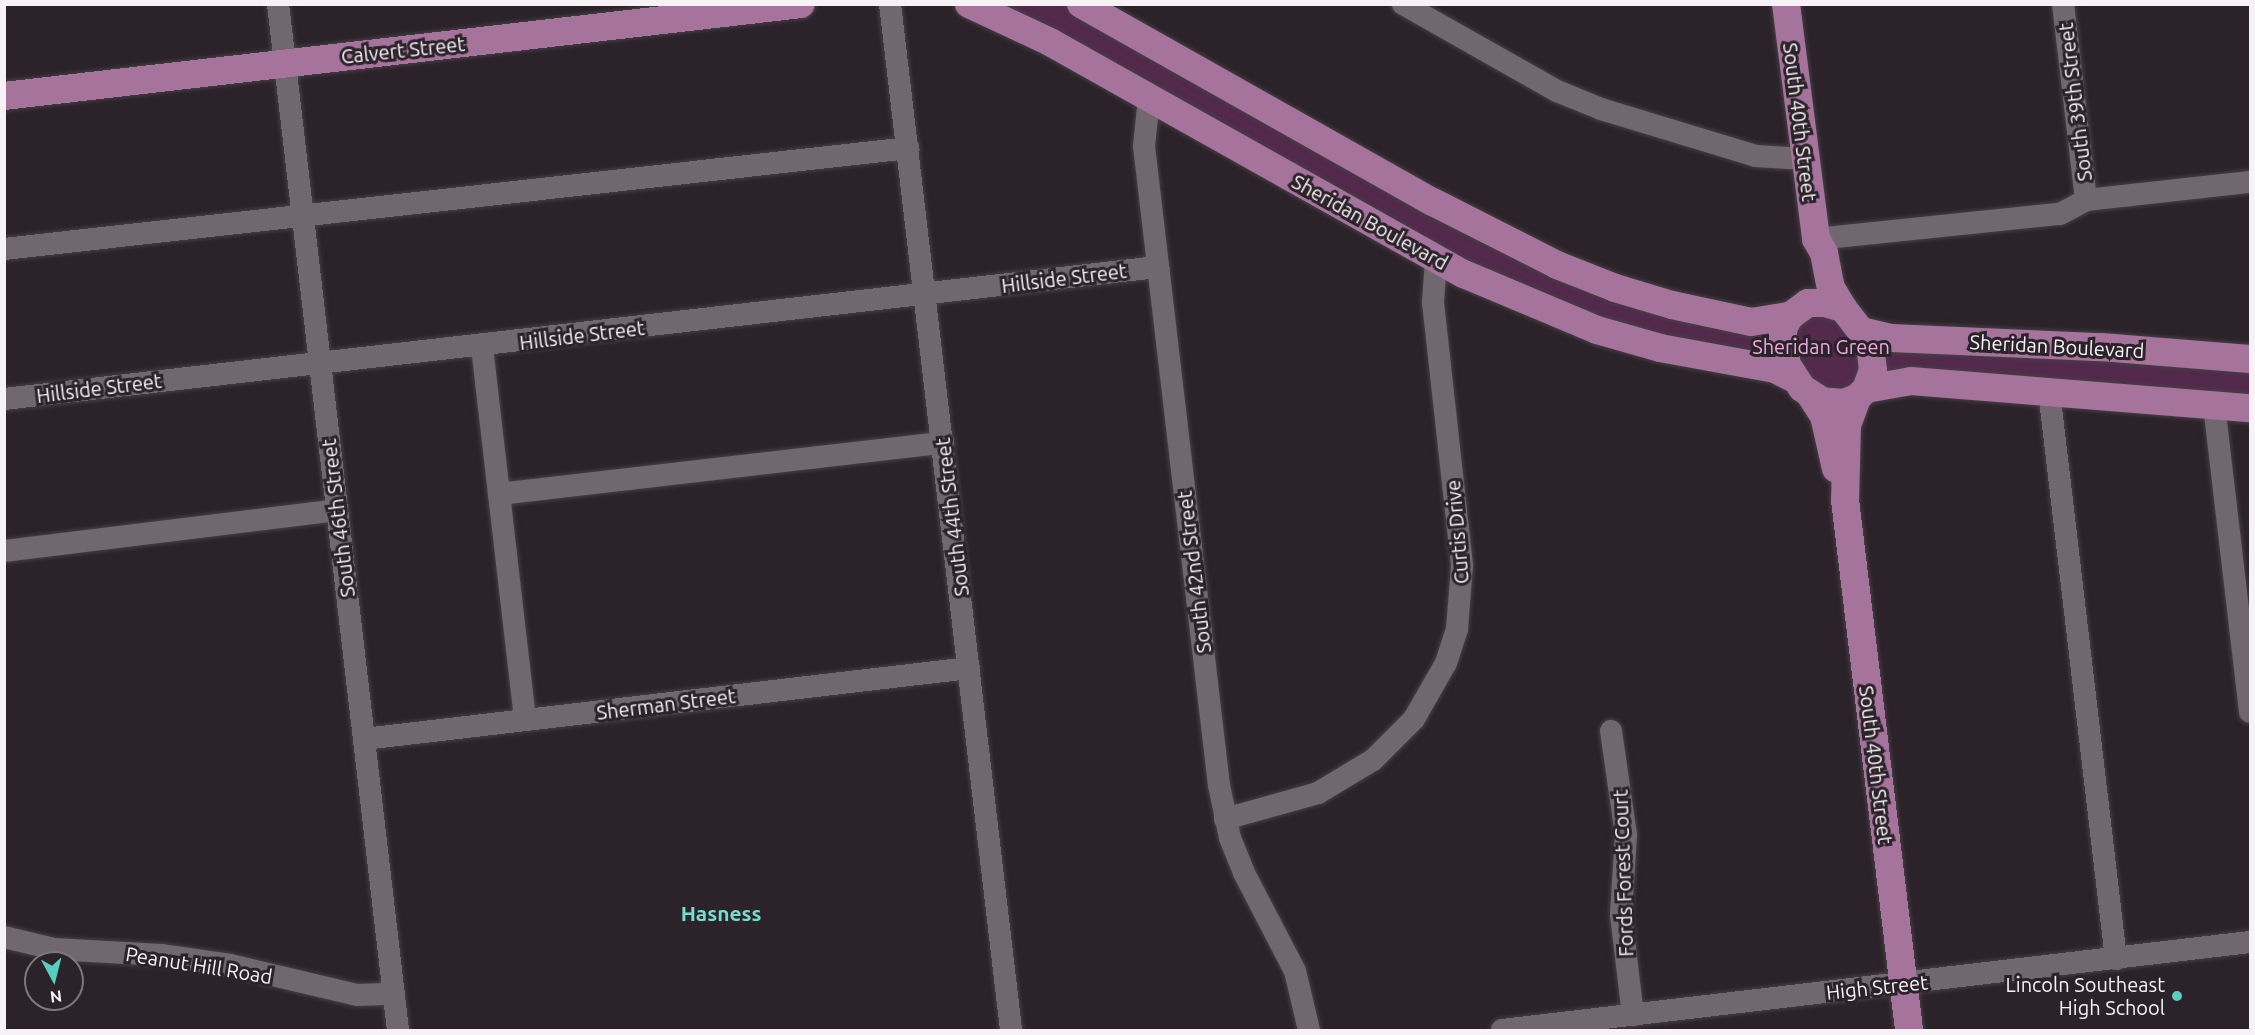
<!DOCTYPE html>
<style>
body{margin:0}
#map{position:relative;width:2255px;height:1035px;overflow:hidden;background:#2b2329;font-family:Ubuntu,sans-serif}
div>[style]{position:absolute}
.green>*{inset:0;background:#53294c}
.roads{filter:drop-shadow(0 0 2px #453f44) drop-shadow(0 0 2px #453f44)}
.minor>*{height:22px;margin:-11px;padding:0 11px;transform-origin:11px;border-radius:11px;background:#71686f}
.major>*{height:28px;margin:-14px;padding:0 14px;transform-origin:14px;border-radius:14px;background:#a6739d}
.dots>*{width:16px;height:16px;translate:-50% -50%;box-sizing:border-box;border:3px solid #2b2329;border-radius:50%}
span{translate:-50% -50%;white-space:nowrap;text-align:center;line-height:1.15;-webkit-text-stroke:6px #2b2329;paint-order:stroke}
.street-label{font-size:20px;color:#f7f2f6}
.park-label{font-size:20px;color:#eea8e1}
.poi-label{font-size:20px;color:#f7f2f6}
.right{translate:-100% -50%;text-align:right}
.neighbourhood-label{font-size:21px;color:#74ddce;font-weight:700}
.frame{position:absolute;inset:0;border:6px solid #f7f2f6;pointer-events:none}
.north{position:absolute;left:24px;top:951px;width:60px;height:60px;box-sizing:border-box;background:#2b2329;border:2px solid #7d767b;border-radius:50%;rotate:173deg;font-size:16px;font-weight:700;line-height:24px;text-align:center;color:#f7f2f6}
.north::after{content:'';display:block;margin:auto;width:21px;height:27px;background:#59cebf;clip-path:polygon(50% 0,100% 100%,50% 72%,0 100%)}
</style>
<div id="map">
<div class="green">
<div style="clip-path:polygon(969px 5px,1081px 5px,1493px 233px,1752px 322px,1808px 303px,1865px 332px,2250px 359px,2250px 408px,1802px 388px,1597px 330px)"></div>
</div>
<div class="roads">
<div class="minor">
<div style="left:278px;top:4px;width:1033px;rotate:83.33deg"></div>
<div style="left:890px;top:4px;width:1033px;rotate:83.27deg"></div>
<div style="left:1403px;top:4px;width:177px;rotate:29.5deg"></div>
<div style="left:1557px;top:91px;width:48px;rotate:22.2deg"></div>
<div style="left:1601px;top:109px;width:162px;rotate:16.9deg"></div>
<div style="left:1756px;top:156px;width:49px;rotate:3.5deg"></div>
<div style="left:2063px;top:4px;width:197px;rotate:83.3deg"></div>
<div style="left:1149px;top:98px;width:48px;rotate:95.9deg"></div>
<div style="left:1144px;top:146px;width:643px;rotate:83.31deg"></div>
<div style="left:1219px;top:785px;width:54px;rotate:78.3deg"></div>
<div style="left:1230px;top:838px;width:38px;rotate:68deg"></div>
<div style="left:1244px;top:873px;width:110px;rotate:62.5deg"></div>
<div style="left:1295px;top:971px;width:61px;rotate:76.7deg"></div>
<div style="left:1816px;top:239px;width:245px;rotate:-5.9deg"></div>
<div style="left:2060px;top:214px;width:30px;rotate:-28deg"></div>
<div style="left:2086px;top:200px;width:165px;rotate:-6.3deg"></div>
<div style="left:4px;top:249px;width:910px;rotate:-6.37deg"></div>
<div style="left:482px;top:347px;width:375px;rotate:83.4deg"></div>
<div style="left:2049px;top:391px;width:572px;rotate:83.27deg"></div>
<div style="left:4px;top:399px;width:1162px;rotate:-6.53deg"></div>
<div style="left:2214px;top:405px;width:309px;rotate:83.3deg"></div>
<div style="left:499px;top:494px;width:447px;rotate:-6.6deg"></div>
<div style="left:4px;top:551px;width:335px;rotate:-7deg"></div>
<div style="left:1611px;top:731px;width:105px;rotate:81.8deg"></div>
<div style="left:1626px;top:835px;width:80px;rotate:93.6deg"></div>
<div style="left:1621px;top:915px;width:101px;rotate:83.2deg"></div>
<div style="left:364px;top:739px;width:609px;rotate:-6.69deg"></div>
<div style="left:1225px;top:819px;width:97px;rotate:-15.6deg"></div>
<div style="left:1318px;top:793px;width:64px;rotate:-31deg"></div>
<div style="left:1373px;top:760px;width:58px;rotate:-45deg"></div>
<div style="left:1414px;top:719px;width:64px;rotate:-60.3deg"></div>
<div style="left:1446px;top:663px;width:36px;rotate:-72deg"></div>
<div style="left:1457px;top:629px;width:64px;rotate:-85.5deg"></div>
<div style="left:1462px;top:565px;width:265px;rotate:-96.3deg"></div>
<div style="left:1433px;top:302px;width:41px;rotate:-85.8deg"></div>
<div style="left:4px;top:937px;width:51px;rotate:13.5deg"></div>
<div style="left:54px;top:949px;width:107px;rotate:3.2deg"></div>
<div style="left:161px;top:955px;width:70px;rotate:8.2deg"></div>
<div style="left:230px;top:965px;width:130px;rotate:13.3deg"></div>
<div style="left:357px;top:995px;width:37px;rotate:-2deg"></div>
<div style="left:1502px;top:1030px;width:753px;rotate:-6.71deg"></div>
</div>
<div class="major">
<div style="left:969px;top:4px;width:89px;rotate:25.1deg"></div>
<div style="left:1050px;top:42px;width:475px;rotate:29.3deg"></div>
<div style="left:1464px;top:274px;width:144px;rotate:22.8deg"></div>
<div style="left:1597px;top:330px;width:66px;rotate:15.9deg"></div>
<div style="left:1660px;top:348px;width:117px;rotate:10.3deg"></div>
<div style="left:1775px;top:369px;width:22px;rotate:27deg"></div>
<div style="left:1081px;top:4px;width:404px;rotate:29.4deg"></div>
<div style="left:1433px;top:202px;width:139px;rotate:26.9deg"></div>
<div style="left:1557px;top:265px;width:62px;rotate:21.6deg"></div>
<div style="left:1615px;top:288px;width:59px;rotate:16.6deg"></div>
<div style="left:1672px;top:305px;width:81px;rotate:12.1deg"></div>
<div style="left:1751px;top:322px;width:39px;rotate:-9deg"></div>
<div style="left:1786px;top:4px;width:237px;rotate:82.7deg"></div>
<div style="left:1816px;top:239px;width:16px;rotate:60deg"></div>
<div style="left:1824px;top:253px;width:36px;rotate:79deg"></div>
<div style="left:1831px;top:288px;width:23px;rotate:59deg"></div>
<div style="left:4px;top:96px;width:802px;rotate:-6.58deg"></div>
<div style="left:1808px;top:303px;width:17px"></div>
<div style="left:1825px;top:303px;width:19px;rotate:16deg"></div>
<div style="left:1843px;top:308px;width:44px;rotate:52.4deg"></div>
<div style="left:1870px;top:343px;width:27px;rotate:84deg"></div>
<div style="left:1873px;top:370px;width:20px;rotate:110deg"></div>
<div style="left:1866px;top:389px;width:13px;rotate:135deg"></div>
<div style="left:1857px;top:398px;width:15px;rotate:160deg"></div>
<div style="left:1843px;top:403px;width:21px;rotate:-175deg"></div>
<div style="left:1822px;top:401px;width:24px;rotate:-147deg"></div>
<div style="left:1802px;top:388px;width:27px;rotate:-123deg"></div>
<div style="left:1787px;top:365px;width:25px;rotate:-101deg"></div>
<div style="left:1782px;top:340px;width:14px;rotate:-82deg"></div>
<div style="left:1784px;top:326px;width:12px;rotate:-59deg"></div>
<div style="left:1790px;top:316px;width:22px;rotate:-36deg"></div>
<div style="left:1865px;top:332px;width:27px;rotate:13deg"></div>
<div style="left:1891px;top:338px;width:210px;rotate:2.5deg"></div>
<div style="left:2101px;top:347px;width:149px;rotate:4.6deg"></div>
<div style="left:1866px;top:389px;width:46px;rotate:-10.1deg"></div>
<div style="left:1911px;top:381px;width:340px;rotate:4.6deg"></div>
<div style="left:1811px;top:396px;width:24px;rotate:57deg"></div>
<div style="left:1824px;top:416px;width:54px;rotate:77.2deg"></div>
<div style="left:1857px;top:398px;width:30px;rotate:110deg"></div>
<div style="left:1847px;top:426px;width:74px;rotate:91.5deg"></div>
<div style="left:1845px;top:500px;width:534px;rotate:83.11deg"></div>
</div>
</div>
<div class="dots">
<div style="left:2177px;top:996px;background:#59cebf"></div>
</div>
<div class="street-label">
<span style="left:403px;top:50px;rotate:-6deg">Calvert Street</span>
<span style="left:2075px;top:102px;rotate:-97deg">South 39th Street</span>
<span style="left:1800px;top:122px;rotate:83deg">South 40th Street</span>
<span style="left:1370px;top:222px;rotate:29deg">Sheridan Boulevard</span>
<span style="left:1064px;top:278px;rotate:-7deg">Hillside Street</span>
<span style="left:582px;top:335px;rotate:-7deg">Hillside Street</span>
<span style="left:2057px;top:346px;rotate:3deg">Sheridan Boulevard</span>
<span style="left:99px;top:388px;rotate:-7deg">Hillside Street</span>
<span style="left:952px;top:517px;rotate:-97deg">South 44th Street</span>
<span style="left:338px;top:518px;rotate:-97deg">South 46th Street</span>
<span style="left:1457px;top:532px;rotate:-95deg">Curtis Drive</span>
<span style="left:1194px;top:572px;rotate:-97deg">South 42nd Street</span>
<span style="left:666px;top:704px;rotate:-7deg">Sherman Street</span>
<span style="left:1876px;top:765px;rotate:83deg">South 40th Street</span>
<span style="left:1623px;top:873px;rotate:-92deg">Fords Forest Court</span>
<span style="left:199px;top:965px;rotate:9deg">Peanut Hill Road</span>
<span style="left:1877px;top:987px;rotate:-6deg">High Street</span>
</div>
<div class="park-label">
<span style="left:1821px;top:346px">Sheridan Green</span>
</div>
<div class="poi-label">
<span class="right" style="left:2165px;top:996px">Lincoln Southeast<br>High School</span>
</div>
<div class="neighbourhood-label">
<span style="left:721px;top:913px">Hasness</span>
</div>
<div class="frame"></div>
<div class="north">N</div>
</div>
